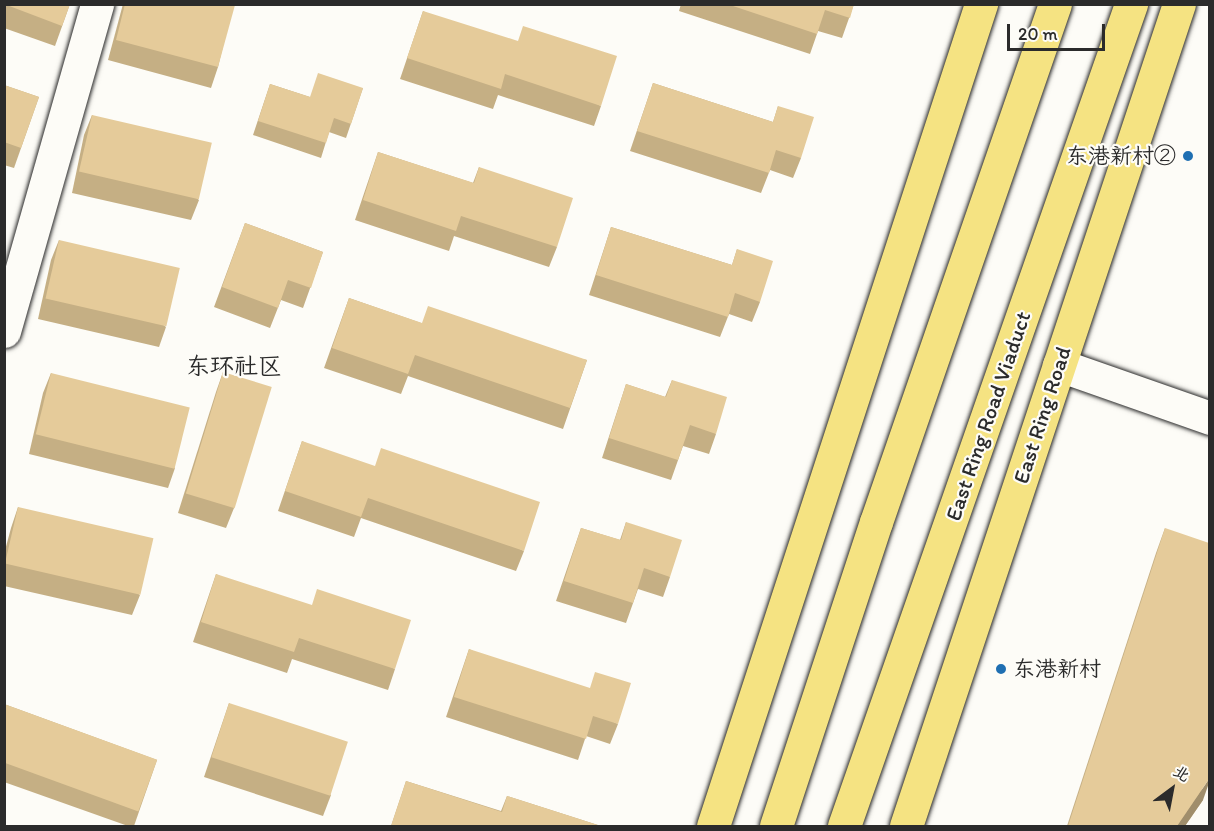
<!DOCTYPE html>
<meta charset="utf-8">
<style>
body{margin:0}
#map{position:relative;width:1214px;height:831px;overflow:hidden;background:#fdfcf7;font-family:Itim,"LXGW WenKai TC",sans-serif}
div>[style]{position:absolute}
.roads{filter:drop-shadow(0 0 2px #2b2b2b) drop-shadow(0 0 2px #2b2b2b)}
.minor>*{height:33px;margin:-16.5px;padding:0 16.5px;transform-origin:16.5px;border-radius:16.5px;background:#fdfcf7}
.major>*{height:33px;margin:-16.5px;padding:0 16.5px;transform-origin:16.5px;border-radius:16.5px;background:#f5e382}
.highway>*{height:33px;margin:-16.5px;padding:0 16.5px;transform-origin:16.5px;border-radius:16.5px;background:#f5e382}
.wall>*{inset:0;background:#c5af84}
.shaded-wall>*{inset:0;background:#a08e6c}
.building>*{inset:0;background:#e5cb9a;transform-origin:0 0}
.dots>*{width:16px;height:16px;translate:-50% -50%;box-sizing:border-box;border:3px solid #fdfcf7;border-radius:50%}
span{translate:-50% -50%;white-space:nowrap;text-align:center;line-height:1.15;-webkit-text-stroke:4.5px #fdfcf7;paint-order:stroke}
.poi-label{font-size:22px;color:#2b2b2b}
.right{translate:-100% -50%;text-align:right}
.left{translate:0 -50%;text-align:left}
.street-label{font-size:22px;color:#2b2b2b}
.neighbourhood-label{font-size:24px;color:#2b2b2b}
.frame{position:absolute;inset:0;border:6px solid #2b2b2b;pointer-events:none}
.north{position:absolute;left:1142px;top:759px;width:60px;height:60px;-webkit-text-stroke:4px #fdfcf7;paint-order:stroke;rotate:32deg;font-size:16px;font-weight:700;line-height:24px;text-align:center;color:#2b2b2b}
.north::after{content:'';display:block;margin:auto;width:21px;height:27px;background:#2b2b2b;clip-path:polygon(50% 0,100% 100%,50% 72%,0 100%)}
.scale{position:absolute;left:1007px;top:24px;width:98px;height:27px;box-sizing:border-box;border:3px solid #2b2b2b;border-top:0;padding-left:8px;font-size:18px;line-height:21px;white-space:nowrap;color:#2b2b2b;-webkit-text-stroke:4px #fdfcf7;paint-order:stroke}
</style>
<div id="map">
<div class="roads">
<div class="minor">
<div style="left:4px;top:331px;width:340px;rotate:-74.1deg"></div>
<div style="left:1059px;top:365px;width:160px;rotate:19.3deg"></div>
</div>
<div class="major">
<div style="left:713px;top:826px;width:865px;rotate:-71.94deg"></div>
<div style="left:906px;top:826px;width:866px;rotate:-71.63deg"></div>
</div>
<div class="highway">
<div style="left:776px;top:826px;width:320px;rotate:-71.8deg"></div>
<div style="left:876px;top:522px;width:548px;rotate:-70.94deg"></div>
<div style="left:844px;top:826px;width:871px;rotate:-70.75deg"></div>
</div>
</div>
<div class="wall">
<div style="clip-path:polygon(4px 4px,70px 4px,55px 46px,4px 28px)"></div>
<div style="clip-path:polygon(123px 4px,233px 4px,218px 67px,211px 88px,108px 60px)"></div>
<div style="clip-path:polygon(681px 4px,854px 4px,842px 38px,818px 31px,810px 54px,679px 11px)"></div>
<div style="clip-path:polygon(423px 11px,601px 106px,594px 126px,498px 95px,493px 109px,400px 79px)"></div>
<div style="clip-path:polygon(653px 83px,773px 122px,778px 106px,801px 158px,793px 178px,770px 170px,761px 193px,630px 151px)"></div>
<div style="clip-path:polygon(270px 84px,310px 97px,363px 88px,346px 138px,329px 132px,321px 158px,253px 135px)"></div>
<div style="clip-path:polygon(4px 85px,39px 97px,14px 168px,4px 165px)"></div>
<div style="clip-path:polygon(92px 115px,199px 200px,191px 220px,72px 193px,84px 135px)"></div>
<div style="clip-path:polygon(378px 152px,473px 183px,479px 167px,557px 247px,549px 267px,454px 236px,449px 251px,355px 220px)"></div>
<div style="clip-path:polygon(245px 223px,323px 252px,303px 308px,281px 300px,270px 328px,214px 307px)"></div>
<div style="clip-path:polygon(611px 227px,732px 265px,737px 249px,760px 302px,752px 322px,729px 314px,720px 337px,589px 295px)"></div>
<div style="clip-path:polygon(59px 240px,166px 327px,159px 347px,38px 319px,51px 260px)"></div>
<div style="clip-path:polygon(349px 298px,421px 323px,587px 360px,563px 429px,408px 376px,401px 394px,324px 368px)"></div>
<div style="clip-path:polygon(223px 372px,234px 508px,226px 528px,178px 513px,216px 392px)"></div>
<div style="clip-path:polygon(51px 373px,175px 468px,168px 488px,29px 454px,43px 393px)"></div>
<div style="clip-path:polygon(672px 380px,716px 434px,709px 454px,683px 446px,671px 480px,602px 458px,626px 384px,665px 397px)"></div>
<div style="clip-path:polygon(302px 441px,524px 551px,516px 571px,361px 518px,354px 537px,278px 511px)"></div>
<div style="clip-path:polygon(18px 507px,140px 595px,132px 615px,4px 586px,4px 554px,11px 528px)"></div>
<div style="clip-path:polygon(626px 522px,670px 577px,663px 597px,638px 589px,626px 623px,556px 601px,581px 528px,620px 540px)"></div>
<div style="clip-path:polygon(1165px 528px,1203px 800px,1185px 826px,1067px 826px,1156px 553px)"></div>
<div style="clip-path:polygon(216px 574px,395px 669px,388px 690px,292px 659px,287px 673px,193px 642px)"></div>
<div style="clip-path:polygon(469px 649px,618px 724px,610px 744px,586px 736px,578px 760px,446px 717px)"></div>
<div style="clip-path:polygon(229px 703px,331px 795px,323px 816px,204px 777px)"></div>
<div style="clip-path:polygon(4px 704px,157px 760px,134px 826px,128px 826px,4px 782px)"></div>
<div style="clip-path:polygon(406px 781px,501px 811px,507px 796px,601px 826px,391px 826px)"></div>
</div>
<div class="shaded-wall">
<div style="clip-path:polygon(1209px 779px,1209px 783px,1203px 800px,1185px 826px,1177px 826px)"></div>
</div>
<div class="building">
<div style="clip-path:polygon(4px 4px,70px 4px,62px 26px)"></div>
<div style="clip-path:polygon(125px 4px,235px 5px,218px 67px,116px 40px)"></div>
<div style="clip-path:polygon(727px 4px,854px 4px,850px 18px,825px 10px,817px 34px)"></div>
<div style="clip-path:polygon(423px 11px,518px 41px,523px 26px,617px 56px,601px 106px,505px 74px,501px 89px,407px 58px)"></div>
<div style="clip-path:polygon(318px 73px,363px 88px,351px 124px,334px 118px,326px 143px,258px 121px,270px 84px,310px 97px)"></div>
<div style="clip-path:polygon(653px 83px,773px 122px,778px 106px,814px 117px,801px 158px,776px 150px,769px 173px,637px 131px)"></div>
<div style="clip-path:polygon(4px 85px,39px 97px,21px 148px,4px 142px)"></div>
<div style="left:92px;top:115px;width:123px;height:58px;rotate:13deg"></div>
<div style="clip-path:polygon(378px 152px,474px 183px,479px 167px,573px 198px,557px 247px,461px 216px,456px 231px,363px 200px)"></div>
<div style="clip-path:polygon(245px 223px,323px 252px,311px 288px,288px 280px,278px 308px,222px 287px)"></div>
<div style="clip-path:polygon(611px 227px,732px 265px,737px 249px,773px 261px,760px 302px,735px 293px,728px 317px,596px 275px)"></div>
<div style="left:59px;top:240px;width:124px;height:60px;rotate:13deg"></div>
<div style="clip-path:polygon(349px 298px,422px 323px,428px 306px,587px 360px,570px 408px,415px 355px,408px 374px,332px 348px)"></div>
<div style="left:223px;top:372px;width:51px;height:127px;rotate:17deg"></div>
<div style="left:51px;top:373px;width:143px;height:63px;rotate:14deg"></div>
<div style="clip-path:polygon(672px 380px,727px 397px,716px 434px,690px 425px,678px 460px,609px 438px,626px 384px,666px 397px)"></div>
<div style="clip-path:polygon(302px 441px,375px 466px,381px 448px,540px 502px,524px 551px,368px 498px,361px 517px,285px 491px)"></div>
<div style="left:18px;top:507px;width:139px;height:58px;rotate:13deg"></div>
<div style="clip-path:polygon(626px 522px,682px 540px,670px 577px,644px 568px,633px 603px,564px 581px,581px 528px,621px 540px)"></div>
<div style="clip-path:polygon(1165px 528px,1209px 543px,1209px 779px,1177px 826px,1068px 826px)"></div>
<div style="clip-path:polygon(216px 574px,312px 605px,317px 589px,411px 620px,395px 669px,299px 638px,294px 652px,201px 622px)"></div>
<div style="clip-path:polygon(469px 649px,590px 688px,595px 672px,631px 683px,618px 724px,593px 716px,586px 739px,454px 697px)"></div>
<div style="left:229px;top:703px;width:125px;height:57px;rotate:18deg"></div>
<div style="left:4px;top:704px;width:163px;height:55px;rotate:20deg"></div>
<div style="clip-path:polygon(406px 781px,502px 812px,507px 796px,601px 826px,391px 826px)"></div>
</div>
<div class="dots">
<div style="left:1188px;top:156px;background:#1f6fb2"></div>
<div style="left:1001px;top:669px;background:#1f6fb2"></div>
</div>
<div class="poi-label">
<span class="right" style="left:1176px;top:156px">东港新村②</span>
<span class="left" style="left:1013px;top:669px">东港新村</span>
</div>
<div class="street-label">
<span style="left:1042px;top:415px;rotate:-72deg">East Ring Road</span>
<span style="left:988px;top:416px;rotate:-71deg">East Ring Road Viaduct</span>
</div>
<div class="neighbourhood-label">
<span style="left:234px;top:366px">东环社区</span>
</div>
<div class="frame"></div>
<div class="north">北</div>
<div class="scale">20 m</div>
</div>
